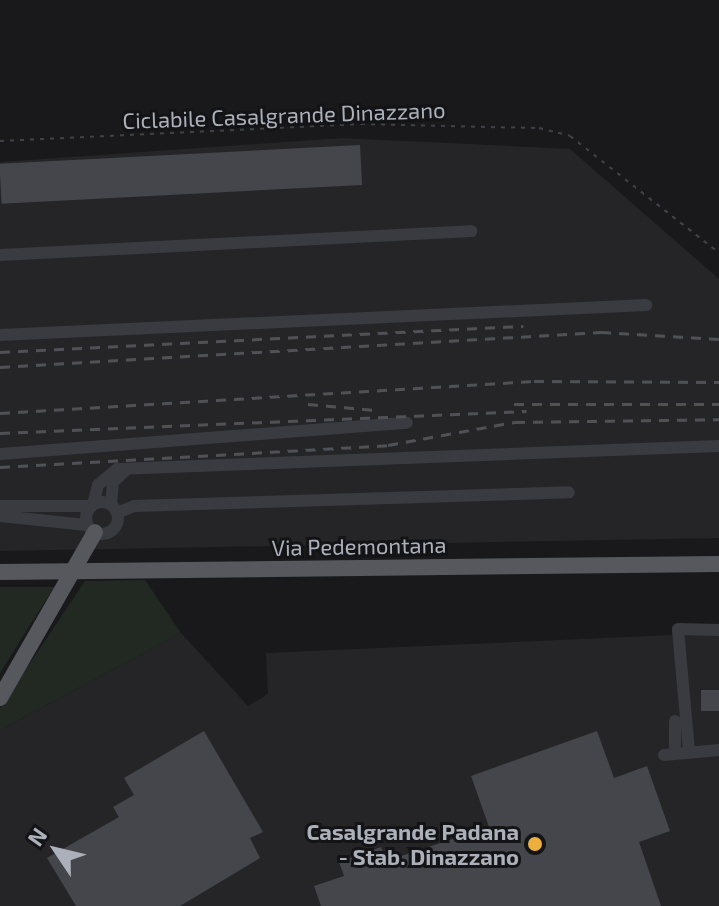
<!DOCTYPE html>
<style>
body{margin:0}
#map{position:relative;width:719px;height:906px;overflow:hidden;background:#19191b;font-family:"Exo 2",sans-serif}
div>[style]{position:absolute}
.built>*{inset:0;background:#252528}
.green>*{inset:0;background:#212922}
.building>*{inset:0;background:#45464b;transform-origin:0 0}
.path>*{height:2px;margin-top:-1px;transform-origin:0;background:repeating-linear-gradient(90deg,#404247 0 4px,transparent 0 10px)}
.minor>*{height:12px;margin:-6px;padding:0 6px;transform-origin:6px;border-radius:6px;background:#3a3b40}
.minor>.ring{margin:-6px;padding:0;box-sizing:content-box;background:none;border:12px solid #3a3b40;border-radius:50%}
.major>*{height:16px;margin:-8px;padding:0 8px;transform-origin:8px;border-radius:8px;background:#56585e}
.rail>*{height:3px;margin-top:-1.5px;transform-origin:0;background:repeating-linear-gradient(90deg,#4f5156 0 10px,transparent 0 18px)}
.dots>*{width:22px;height:22px;translate:-50% -50%;box-sizing:border-box;border:4px solid #141416;border-radius:50%}
span{translate:-50% -50%;white-space:nowrap;text-align:center;line-height:1.15;-webkit-text-stroke:6px #141416;paint-order:stroke}
.street-label{font-size:22px;color:#abb0ba}
.poi-label{font-size:22px;color:#abb0ba;font-weight:700}
.right{translate:-100% -50%;text-align:right}
.north{position:absolute;left:16px;top:810px;width:80px;height:80px;-webkit-text-stroke:6px #141416;paint-order:stroke;rotate:305deg;font-size:22px;font-weight:700;line-height:32px;text-align:center;color:#abb0ba}
.north::after{content:'';display:block;margin:auto;width:28px;height:36px;background:#abb0ba;clip-path:polygon(50% 0,100% 100%,50% 72%,0 100%)}
</style>
<div id="map">
<div class="built">
<div style="clip-path:polygon(342px 138px,570px 149px,719px 279px,719px 538px,0 551px,0 162px)"></div>
<div style="clip-path:polygon(181px 633px,248px 706px,268px 694px,266px 653px,719px 633px,719px 906px,0 906px,0 730px)"></div>
</div>
<div class="green">
<div style="clip-path:polygon(145px 580px,181px 633px,0 730px,0 708px,85px 581px)"></div>
<div style="clip-path:polygon(0 587px,54px 587px,0 673px)"></div>
</div>
<div class="building">
<div style="left:360px;top:145px;width:40px;height:361px;rotate:87deg"></div>
<div style="left:701px;top:690px;width:18px;height:21px"></div>
<div style="clip-path:polygon(204px 731px,263px 832px,250px 838px,260px 858px,180px 906px,76px 906px,47px 858px,119px 817px,113px 807px,134px 795px,124px 778px)"></div>
<div style="clip-path:polygon(597px 731px,614px 778px,647px 766px,670px 831px,639px 842px,661px 906px,321px 906px,314px 886px,344px 876px,339px 862px,381px 847px,386px 861px,489px 827px,471px 776px)"></div>
</div>
<div class="path">
<div style="left:0;top:141px;width:361px;rotate:-2.7deg"></div>
<div style="left:361px;top:124px;width:178px;rotate:1.3deg"></div>
<div style="left:539px;top:128px;width:32px;rotate:14deg"></div>
<div style="left:570px;top:136px;width:189px;rotate:38.1deg"></div>
</div>
<div class="minor">
<div style="left:0;top:255px;width:472px;rotate:-2.9deg"></div>
<div style="left:0;top:335px;width:647px;rotate:-2.66deg"></div>
<div style="left:0;top:454px;width:408px;rotate:-4.4deg"></div>
<div class="ring" style="left:86px;top:502px;width:20px;height:20px"></div>
<div style="left:93px;top:505px;width:21px;rotate:-76deg"></div>
<div style="left:98px;top:485px;width:25px;rotate:-40deg"></div>
<div style="left:117px;top:469px;width:602px;rotate:-2.19deg"></div>
<div style="left:111px;top:505px;width:23px;rotate:-85deg"></div>
<div style="left:113px;top:482px;width:16px;rotate:-43deg"></div>
<div style="left:0;top:506px;width:91px"></div>
<div style="left:117px;top:513px;width:18px;rotate:-22deg"></div>
<div style="left:134px;top:506px;width:435px;rotate:-1.8deg"></div>
<div style="left:0;top:516px;width:87px;rotate:5.9deg"></div>
<div style="left:689px;top:751px;width:122px;rotate:-95.2deg"></div>
<div style="left:678px;top:629px;width:41px;rotate:1.4deg"></div>
<div style="left:675px;top:753px;width:32px;rotate:-90deg"></div>
<div style="left:664px;top:755px;width:55px;rotate:-5.2deg"></div>
</div>
<div class="major">
<div style="left:0;top:572px;width:719px;rotate:-0.64deg"></div>
<div style="left:0;top:698px;width:191px;rotate:-60.2deg"></div>
</div>
<div class="rail">
<div style="left:0;top:352px;width:524px;rotate:-2.85deg"></div>
<div style="left:0;top:367px;width:602px;rotate:-3.33deg"></div>
<div style="left:601px;top:332px;width:118px;rotate:3.4deg"></div>
<div style="left:308px;top:404px;width:67px;rotate:5.1deg"></div>
<div style="left:514px;top:404px;width:205px"></div>
<div style="left:0;top:413px;width:535px;rotate:-3.43deg"></div>
<div style="left:534px;top:381px;width:185px;rotate:0.3deg"></div>
<div style="left:0;top:433px;width:527px;rotate:-2.39deg"></div>
<div style="left:0;top:467px;width:389px;rotate:-3.2deg"></div>
<div style="left:388px;top:445px;width:129px;rotate:-10.3deg"></div>
<div style="left:515px;top:422px;width:204px;rotate:-0.8deg"></div>
</div>
<div class="dots">
<div style="left:535px;top:844px;background:#ecb03f"></div>
</div>
<div class="street-label">
<span style="left:284px;top:115px;rotate:-2deg">Ciclabile Casalgrande Dinazzano</span>
<span style="left:359px;top:546px;rotate:-1deg">Via Pedemontana</span>
</div>
<div class="poi-label">
<span class="right" style="left:519px;top:844px">Casalgrande Padana<br>- Stab. Dinazzano</span>
</div>
<div class="north">N</div>
</div>
